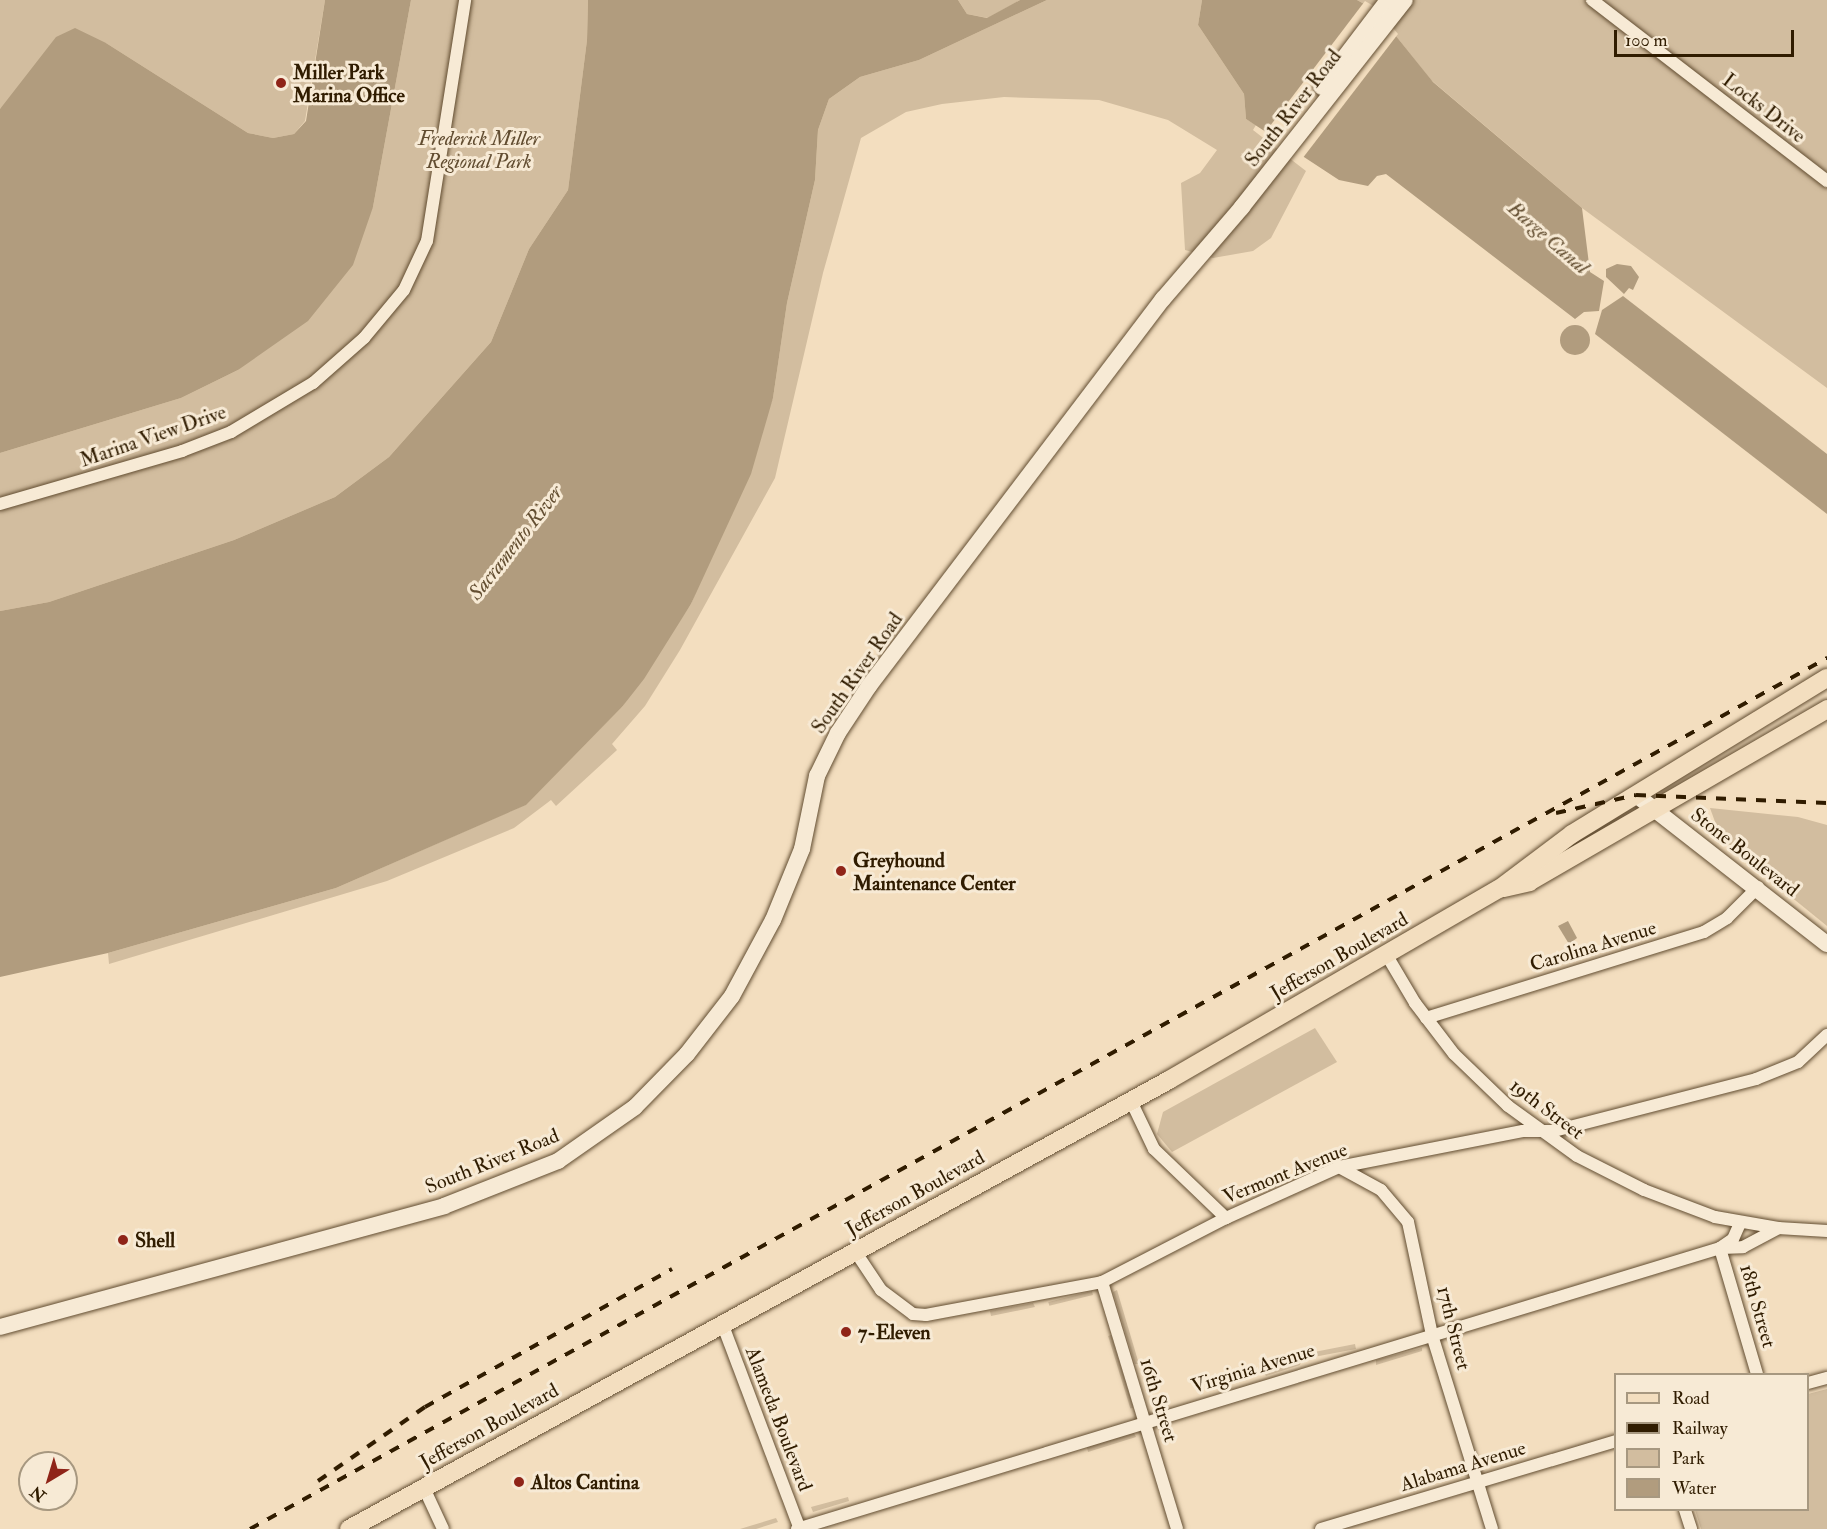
<!DOCTYPE html>
<style>
body{margin:0}
#map{position:relative;width:1827px;height:1529px;overflow:hidden;background:#f3debf;font-family:"IM FELL Double Pica",serif}
div>[style]{position:absolute}
.green>*{inset:0;background:#d2bd9f;transform-origin:0 0}
.water>*{inset:0;background:#b19c7e}
.round{border-radius:50%}
.pier>*{inset:0;background:#f3debf}
.roads{filter:drop-shadow(0 0 2px #614c30) drop-shadow(0 0 2px #614c30)}
.street>*{height:12px;margin:-6px;padding:0 6px;transform-origin:6px;border-radius:6px;background:#f7ead5}
.secondary>*{height:16px;margin:-8px;padding:0 8px;transform-origin:8px;border-radius:8px;background:#f7ead5}
.primary>*{height:18px;margin:-9px;padding:0 9px;transform-origin:9px;border-radius:9px;background:#f3debf}
.rail>*{height:4px;margin-top:-2px;transform-origin:0;background:repeating-linear-gradient(90deg,#301c00 0 10px,transparent 0 20px)}
.dots>*{width:16px;height:16px;translate:-50% -50%;box-sizing:border-box;border:3px solid #f7ead5;border-radius:50%}
span{translate:-50% -50%;white-space:nowrap;text-align:center;line-height:1.15;-webkit-text-stroke:6px #f7ead5;paint-order:stroke}
.poi-label{font-size:20px;color:#301c00;font-weight:700}
.left{translate:0 -50%;text-align:left}
.street-label{font-size:20px;color:#301c00}
.park-label{font-size:20px;color:#614c30;font-style:italic}
.water-label{font-size:21px;color:#644f32;font-style:italic}
.legend{position:absolute;left:1614px;top:1373px;width:195px;height:138px;box-sizing:border-box;background:#f7ead5;border:2px solid #a79880;margin:0;padding:8px 10px;list-style:none;font-size:18px;color:#301c00}
.legend li{display:flex;align-items:center;gap:12px;height:30px}
.legend b{width:30px;border:2px solid #a79880}
.north{position:absolute;left:18px;top:1451px;width:60px;height:60px;box-sizing:border-box;background:#f7ead5;border:2px solid #a79880;border-radius:50%;rotate:218deg;font-size:16px;font-weight:700;line-height:24px;text-align:center;color:#301c00}
.north::after{content:'';display:block;margin:auto;width:21px;height:27px;background:#8f2418;clip-path:polygon(50% 0,100% 100%,50% 72%,0 100%)}
.scale{position:absolute;left:1614px;top:30px;width:180px;height:27px;box-sizing:border-box;border:3px solid #301c00;border-top:0;padding-left:8px;font-size:18px;line-height:21px;white-space:nowrap;color:#301c00;-webkit-text-stroke:4px #f7ead5;paint-order:stroke}
</style>
<div id="map">
<div class="green">
<div style="clip-path:polygon(0 0,325px 0,305px 121px,294px 134px,273px 138px,248px 133px,106px 43px,0 109px)"></div>
<div style="clip-path:polygon(411px 0,588px 0,587px 40px,568px 190px,529px 249px,491px 342px,389px 457px,335px 497px,234px 540px,49px 602px,0 611px,0 453px,181px 398px,238px 370px,373px 207px)"></div>
<div style="clip-path:polygon(958px 0,1020px 0,988px 18px,967px 14px)"></div>
<div style="clip-path:polygon(1047px 0,1202px 0,1198px 25px,1244px 94px,1246px 119px,1256px 125px,1253px 130px,1306px 171px,1271px 238px,1253px 251px,1213px 258px,1185px 250px,1181px 183px,1200px 173px,1217px 150px,1168px 120px,1099px 100px,1004px 97px,942px 104px,906px 112px,861px 138px,823px 273px,775px 478px,680px 650px,645px 706px,612px 744px,617px 750px,556px 806px,551px 800px,514px 828px,387px 881px,109px 964px,108px 953px,336px 888px,525px 805px,622px 707px,691px 604px,773px 398px,787px 303px,815px 180px,818px 130px,829px 99px,860px 77px,919px 60px)"></div>
<div style="clip-path:polygon(1357px 0,1827px 0,1827px 388px,1582px 208px,1431px 80px,1375px 10px)"></div>
<div style="clip-path:polygon(1710px 808px,1798px 817px,1827px 825px,1827px 926px,1722px 841px)"></div>
<div style="clip-path:polygon(1315px 1028px,1337px 1062px,1172px 1152px,1157px 1134px,1163px 1112px)"></div>
<div style="clip-path:polygon(1117px 1290px,1139px 1364px,1135px 1364px,1113px 1292px)"></div>
<div style="left:1092px;top:1291px;width:4px;height:45px;rotate:76deg"></div>
<div style="clip-path:polygon(1033px 1303px,1035px 1307px,991px 1316px,990px 1311px)"></div>
<div style="left:1111px;top:1335px;width:76px;height:3px;rotate:73deg"></div>
<div style="left:1355px;top:1344px;width:5px;height:39px;rotate:79deg"></div>
<div style="clip-path:polygon(1422px 1348px,1422px 1351px,1376px 1365px,1376px 1360px)"></div>
<div style="clip-path:polygon(1301px 1360px,1300px 1365px,1266px 1376px,1263px 1372px)"></div>
<div style="clip-path:polygon(1827px 1389px,1827px 1529px,1701px 1529px,1695px 1510px,1808px 1510px,1808px 1394px)"></div>
<div style="clip-path:polygon(1134px 1433px,1136px 1437px,1088px 1452px,1087px 1447px)"></div>
<div style="clip-path:polygon(848px 1497px,849px 1501px,813px 1512px,811px 1507px)"></div>
<div style="clip-path:polygon(776px 1518px,778px 1522px,756px 1529px,740px 1529px)"></div>
</div>
<div class="water">
<div style="clip-path:polygon(325px 0,411px 0,373px 207px,353px 265px,308px 321px,238px 370px,181px 398px,0 453px,0 109px,56px 37px,75px 28px,106px 43px,248px 133px,273px 138px,294px 134px,306px 121px)"></div>
<div style="clip-path:polygon(588px 0,958px 0,967px 14px,987px 18px,1020px 0,1047px 0,919px 60px,860px 77px,829px 99px,818px 130px,815px 180px,787px 303px,773px 398px,751px 474px,691px 604px,644px 679px,622px 707px,526px 805px,336px 888px,108px 953px,0 977px,0 611px,49px 602px,234px 540px,335px 497px,389px 457px,491px 342px,529px 249px,568px 190px,587px 40px)"></div>
<div style="clip-path:polygon(1202px 0,1357px 0,1375px 10px,1433px 82px,1582px 208px,1590px 272px,1604px 281px,1599px 311px,1584px 312px,1575px 319px,1386px 174px,1377px 176px,1368px 186px,1339px 180px,1246px 119px,1244px 94px,1198px 25px)"></div>
<div style="clip-path:polygon(1617px 264px,1631px 266px,1639px 277px,1633px 290px,1629px 288px,1624px 294px,1606px 277px,1606px 269px)"></div>
<div style="clip-path:polygon(1623px 296px,1827px 454px,1827px 514px,1595px 334px,1602px 310px)"></div>
<div class="round" style="left:1560px;top:325px;width:30px;height:30px"></div>
<div style="clip-path:polygon(1568px 921px,1577px 938px,1569px 944px,1558px 926px)"></div>
</div>
<div class="pier">
<div style="clip-path:polygon(1365px 1px,1377px 8px,1398px 34px,1302px 159px,1264px 134px)"></div>
</div>
<div class="roads">
<div class="street">
<div style="left:1592px;top:0;width:297px;rotate:37.6deg"></div>
<div style="left:0;top:504px;width:190px;rotate:-16.2deg"></div>
<div style="left:182px;top:451px;width:53px;rotate:-21.2deg"></div>
<div style="left:231px;top:432px;width:96px;rotate:-30.9deg"></div>
<div style="left:313px;top:383px;width:68px;rotate:-41.4deg"></div>
<div style="left:364px;top:338px;width:62px;rotate:-50.2deg"></div>
<div style="left:404px;top:290px;width:54px;rotate:-64.9deg"></div>
<div style="left:427px;top:241px;width:244px;rotate:-81deg"></div>
<div style="left:1386px;top:954px;width:57px;rotate:59.4deg"></div>
<div style="left:1415px;top:1003px;width:64px;rotate:52.6deg"></div>
<div style="left:1454px;top:1054px;width:75px;rotate:43.9deg"></div>
<div style="left:1508px;top:1106px;width:85px;rotate:35.9deg"></div>
<div style="left:1577px;top:1156px;width:75px;rotate:26.9deg"></div>
<div style="left:1644px;top:1190px;width:76px;rotate:20.8deg"></div>
<div style="left:1715px;top:1217px;width:64px;rotate:9.9deg"></div>
<div style="left:1778px;top:1228px;width:49px;rotate:3.5deg"></div>
<div style="left:1426px;top:1018px;width:291px;rotate:-17.2deg"></div>
<div style="left:1704px;top:932px;width:27px;rotate:-31deg"></div>
<div style="left:1727px;top:918px;width:44px;rotate:-45deg"></div>
<div style="left:1131px;top:1101px;width:53px;rotate:64.4deg"></div>
<div style="left:1154px;top:1149px;width:100px;rotate:43.8deg"></div>
<div style="left:1339px;top:1167px;width:48px;rotate:28.7deg"></div>
<div style="left:1381px;top:1190px;width:42px;rotate:49.8deg"></div>
<div style="left:1408px;top:1222px;width:116px;rotate:78deg"></div>
<div style="left:1432px;top:1335px;width:203px;rotate:72.8deg"></div>
<div style="left:855px;top:1251px;width:47px;rotate:56.3deg"></div>
<div style="left:881px;top:1290px;width:40px;rotate:37deg"></div>
<div style="left:913px;top:1314px;width:13px;rotate:4deg"></div>
<div style="left:926px;top:1315px;width:179px;rotate:-10.6deg"></div>
<div style="left:1102px;top:1282px;width:140px;rotate:-27.3deg"></div>
<div style="left:1226px;top:1218px;width:124px;rotate:-24.3deg"></div>
<div style="left:1339px;top:1167px;width:187px;rotate:-11.1deg"></div>
<div style="left:1523px;top:1131px;width:31px"></div>
<div style="left:1554px;top:1131px;width:209px;rotate:-14.4deg"></div>
<div style="left:1756px;top:1079px;width:45px;rotate:-22deg"></div>
<div style="left:1798px;top:1062px;width:40px;rotate:-43deg"></div>
<div style="left:1102px;top:1282px;width:258px;rotate:73.1deg"></div>
<div style="left:722px;top:1323px;width:220px;rotate:69.3deg"></div>
<div style="left:1757px;top:1374px;width:131px;rotate:-106.4deg"></div>
<div style="left:1720px;top:1248px;width:23px;rotate:-2deg"></div>
<div style="left:1743px;top:1247px;width:40px;rotate:-28deg"></div>
<div style="left:1808px;top:1383px;width:20px;rotate:-15deg"></div>
<div style="left:424px;top:1488px;width:45px;rotate:65.1deg"></div>
<div style="left:1685px;top:1510px;width:20px;rotate:72deg"></div>
<div style="left:797px;top:1529px;width:965px;rotate:-16.93deg"></div>
<div style="left:1720px;top:1248px;width:16px;rotate:-35deg"></div>
<div style="left:1733px;top:1239px;width:17px;rotate:-66deg"></div>
<div style="left:1321px;top:1529px;width:308px;rotate:-16.6deg"></div>
</div>
<div class="secondary">
<div style="left:1322px;top:87px;width:109px;rotate:-52.8deg"></div>
<div style="left:1636px;top:795px;width:242px;rotate:38deg"></div>
<div style="left:0;top:1327px;width:460px;rotate:-15.2deg"></div>
<div style="left:444px;top:1206px;width:123px;rotate:-21.5deg"></div>
<div style="left:558px;top:1161px;width:94px;rotate:-35deg"></div>
<div style="left:635px;top:1107px;width:74px;rotate:-45.5deg"></div>
<div style="left:687px;top:1054px;width:73px;rotate:-52.2deg"></div>
<div style="left:732px;top:996px;width:86px;rotate:-61.7deg"></div>
<div style="left:773px;top:920px;width:77px;rotate:-67.8deg"></div>
<div style="left:802px;top:849px;width:75px;rotate:-78.4deg"></div>
<div style="left:817px;top:776px;width:48px;rotate:-64deg"></div>
<div style="left:838px;top:733px;width:56px;rotate:-56.6deg"></div>
<div style="left:869px;top:686px;width:486px;rotate:-52.8deg"></div>
<div style="left:1163px;top:299px;width:121px;rotate:-49.3deg"></div>
<div style="left:1242px;top:207px;width:263px;rotate:-51.8deg"></div>
</div>
<div class="primary">
<div style="left:1504px;top:888px;width:26px;rotate:-13deg"></div>
<div style="left:1529px;top:882px;width:345px;rotate:-30.1deg"></div>
<div style="left:349px;top:1529px;width:935px;rotate:-28.7deg"></div>
<div style="left:1169px;top:1080px;width:381px;rotate:-30.1deg"></div>
<div style="left:1499px;top:889px;width:91px;rotate:-37deg"></div>
<div style="left:1572px;top:834px;width:299px;rotate:-31.5deg"></div>
</div>
</div>
<div class="rail">
<div style="left:1556px;top:813px;width:82px;rotate:-12.7deg"></div>
<div style="left:1636px;top:795px;width:191px;rotate:2.4deg"></div>
<div style="left:318px;top:1481px;width:130px;rotate:-34.7deg"></div>
<div style="left:425px;top:1407px;width:283px;rotate:-29.2deg"></div>
<div style="left:250px;top:1529px;width:1802px;rotate:-28.91deg"></div>
</div>
<div class="dots">
<div style="left:281px;top:83px;background:#8f2418"></div>
<div style="left:841px;top:871px;background:#8f2418"></div>
<div style="left:123px;top:1240px;background:#8f2418"></div>
<div style="left:846px;top:1332px;background:#8f2418"></div>
<div style="left:519px;top:1482px;background:#8f2418"></div>
</div>
<div class="poi-label">
<span class="left" style="left:293px;top:84px">Miller Park<br>Marina Office</span>
<span class="left" style="left:853px;top:872px">Greyhound<br>Maintenance Center</span>
<span class="left" style="left:135px;top:1240px">Shell</span>
<span class="left" style="left:858px;top:1332px">7-Eleven</span>
<span class="left" style="left:531px;top:1482px">Altos Cantina</span>
</div>
<div class="street-label">
<span style="left:1293px;top:108px;rotate:-52deg">South River Road</span>
<span style="left:1764px;top:108px;rotate:38deg">Locks Drive</span>
<span style="left:153px;top:436px;rotate:-19deg">Marina View Drive</span>
<span style="left:857px;top:673px;rotate:-55deg">South River Road</span>
<span style="left:1745px;top:852px;rotate:38deg">Stone Boulevard</span>
<span style="left:1593px;top:946px;rotate:-17deg">Carolina Avenue</span>
<span style="left:1339px;top:956px;rotate:-30deg">Jefferson Boulevard</span>
<span style="left:1547px;top:1109px;rotate:37deg">19th Street</span>
<span style="left:492px;top:1161px;rotate:-22deg">South River Road</span>
<span style="left:1285px;top:1173px;rotate:-22deg">Vermont Avenue</span>
<span style="left:915px;top:1193px;rotate:-29deg">Jefferson Boulevard</span>
<span style="left:1758px;top:1306px;rotate:74deg">18th Street</span>
<span style="left:1454px;top:1328px;rotate:76deg">17th Street</span>
<span style="left:1253px;top:1368px;rotate:-17deg">Virginia Avenue</span>
<span style="left:1159px;top:1400px;rotate:73deg">16th Street</span>
<span style="left:779px;top:1419px;rotate:69deg">Alameda Boulevard</span>
<span style="left:489px;top:1426px;rotate:-29deg">Jefferson Boulevard</span>
<span style="left:1463px;top:1466px;rotate:-17deg">Alabama Avenue</span>
</div>
<div class="park-label">
<span style="left:479px;top:150px">Frederick Miller<br>Regional Park</span>
</div>
<div class="water-label">
<span style="left:1548px;top:238px;rotate:41deg">Barge Canal</span>
<span style="left:516px;top:543px;rotate:-52deg">Sacramento River</span>
</div>
<ul class="legend">
<li><b style="height:8px;background:#f3debf"></b>Road</li>
<li><b style="height:8px;background:#301c00"></b>Railway</li>
<li><b style="height:16px;background:#d2bd9f"></b>Park</li>
<li><b style="height:16px;background:#b19c7e"></b>Water</li>
</ul>
<div class="north">N</div>
<div class="scale">100 m</div>
</div>
